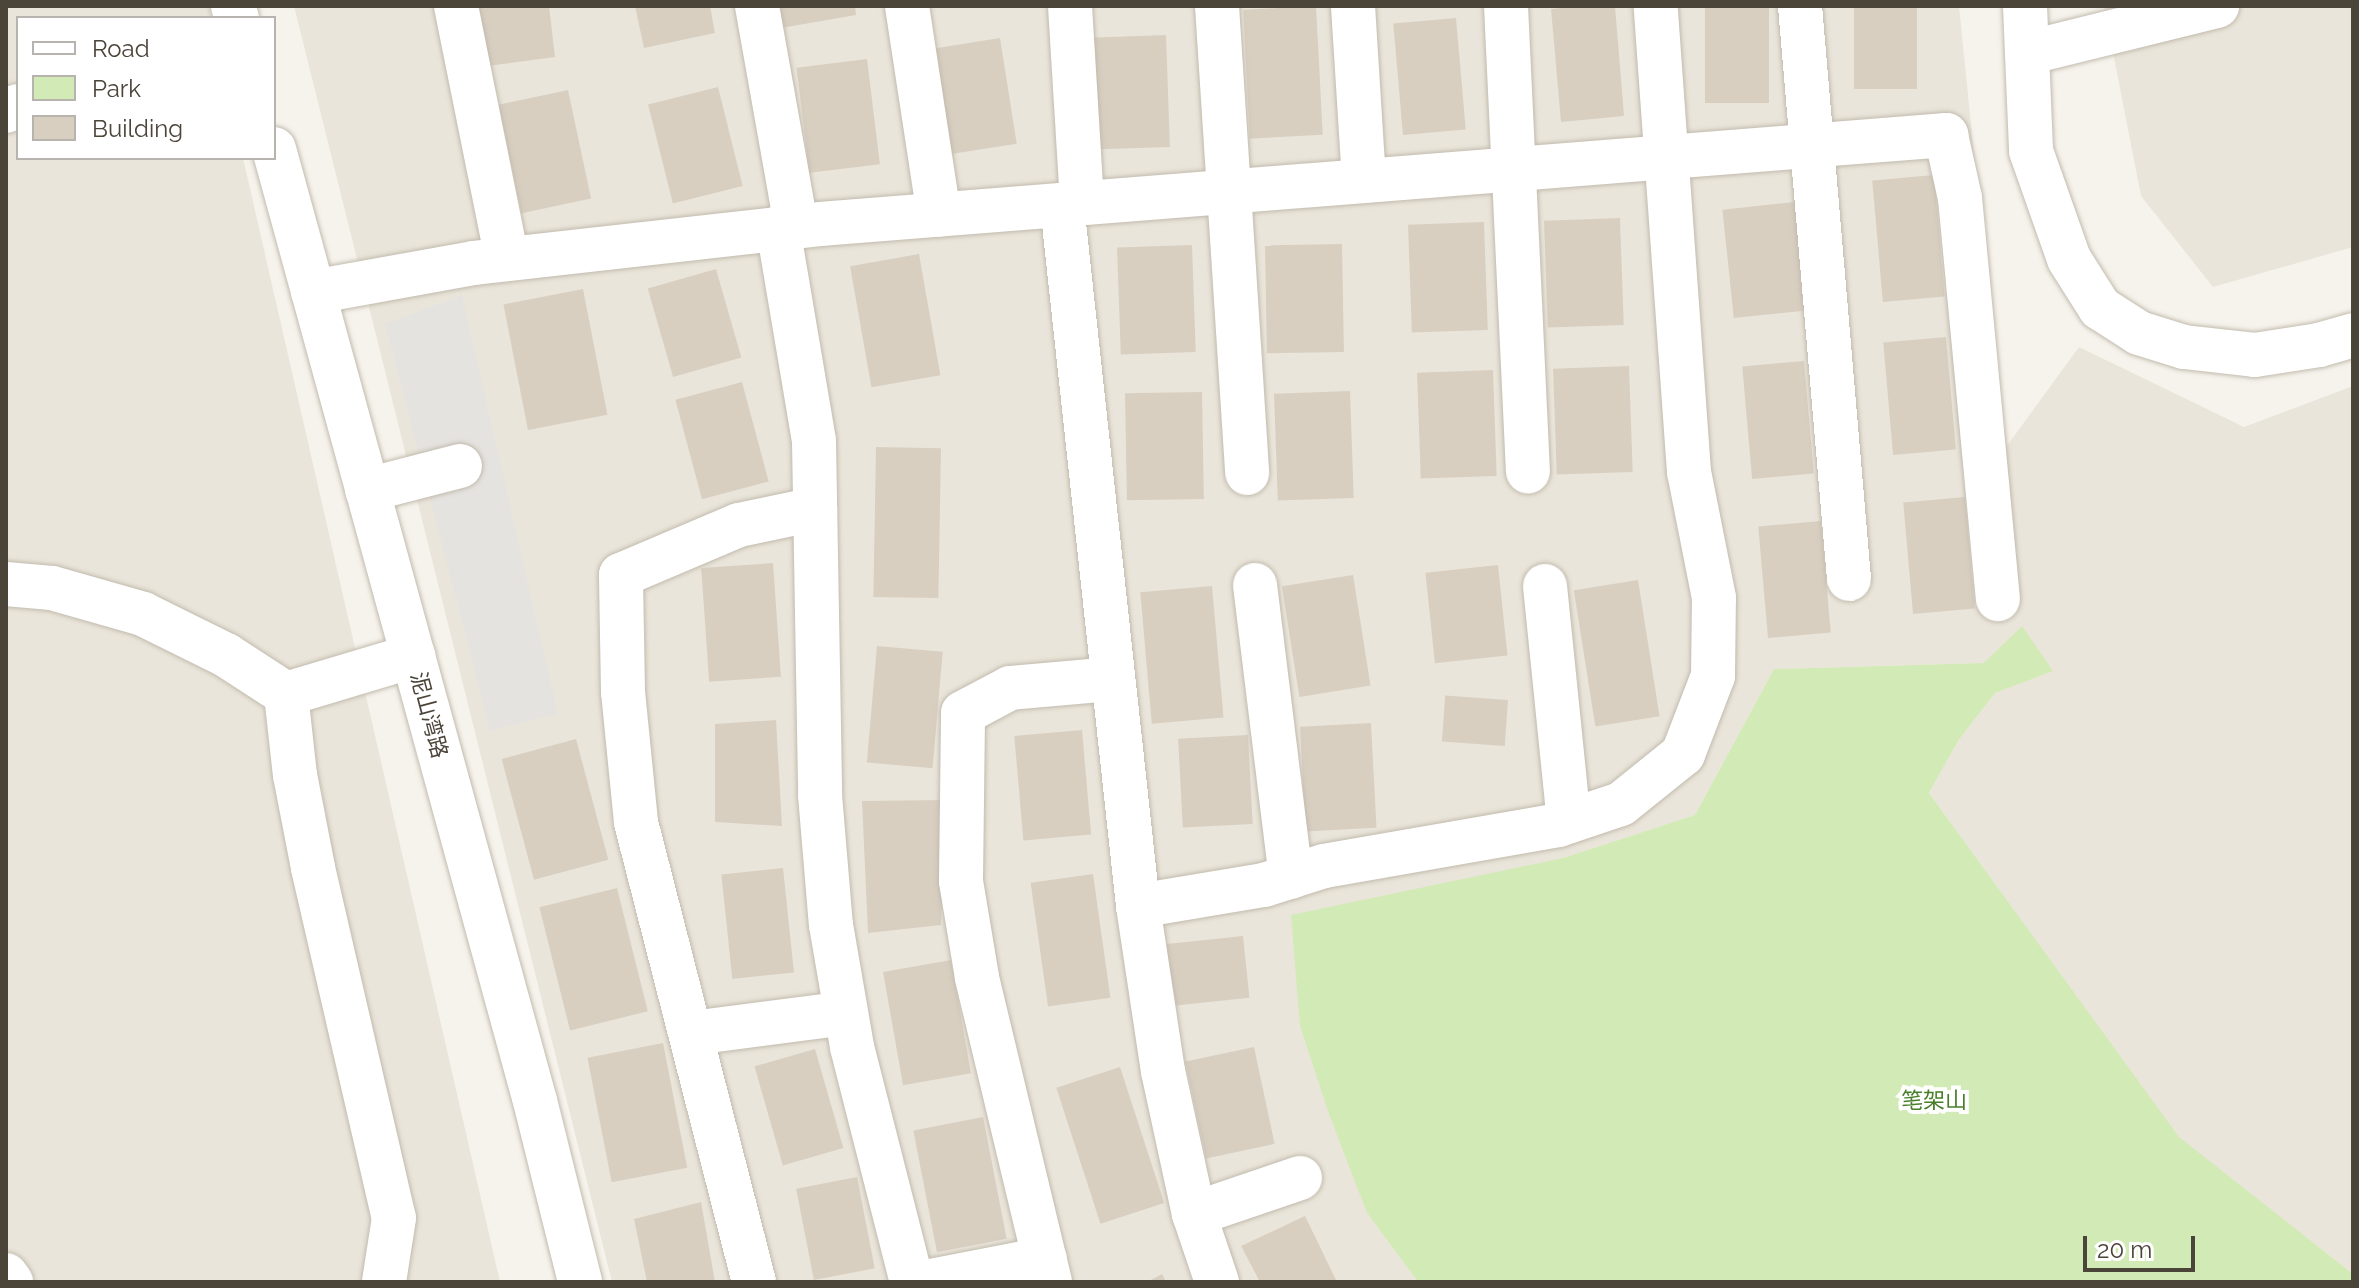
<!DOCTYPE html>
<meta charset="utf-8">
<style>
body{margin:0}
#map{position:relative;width:2359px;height:1288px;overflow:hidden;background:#f6f3ec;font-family:Raleway,"Noto Sans SC",sans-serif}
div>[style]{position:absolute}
.residential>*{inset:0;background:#eae5da}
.green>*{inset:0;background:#d2eab5}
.parking>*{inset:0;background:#e5e3e0}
.building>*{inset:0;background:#d8cfc1;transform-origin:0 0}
.roads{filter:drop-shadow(0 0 2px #c2bbae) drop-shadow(0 0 2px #c2bbae)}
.minor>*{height:44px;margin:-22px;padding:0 22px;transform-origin:22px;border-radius:22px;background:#fff}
span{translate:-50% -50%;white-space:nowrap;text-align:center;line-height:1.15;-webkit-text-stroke:8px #fff;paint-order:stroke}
.street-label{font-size:22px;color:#4b4439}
.park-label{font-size:22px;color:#4a7f2a}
.frame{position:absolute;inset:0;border:8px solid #4b4439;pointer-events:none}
.legend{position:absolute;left:16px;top:16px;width:260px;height:144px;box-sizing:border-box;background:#fff;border:2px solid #b7b4b0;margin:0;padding:10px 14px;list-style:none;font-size:24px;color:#4b4439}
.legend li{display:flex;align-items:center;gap:16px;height:40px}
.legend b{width:40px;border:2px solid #b7b4b0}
.scale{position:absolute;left:2083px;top:1236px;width:112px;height:36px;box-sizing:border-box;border:4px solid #4b4439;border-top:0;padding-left:10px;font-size:24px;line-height:28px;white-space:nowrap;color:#4b4439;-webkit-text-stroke:6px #fff;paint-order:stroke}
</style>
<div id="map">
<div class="residential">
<div style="clip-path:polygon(6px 6px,209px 6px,211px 18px,18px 18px,18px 158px,243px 158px,500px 1282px,6px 1282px)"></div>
<div style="clip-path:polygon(294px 6px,1959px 6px,2004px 450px,2079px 347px,2244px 427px,2353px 386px,2353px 1274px,2179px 1138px,1929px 793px,1958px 741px,1995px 693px,2052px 671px,1984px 663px,1774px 669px,1695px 815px,1563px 858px,1300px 1026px,1367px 1213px,1418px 1282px,612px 1282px)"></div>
<div style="clip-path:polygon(2104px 6px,2353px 6px,2353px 247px,2213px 287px,2141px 196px)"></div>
</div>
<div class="green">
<div style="clip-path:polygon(2022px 626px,2053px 671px,1995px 693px,1958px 741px,1929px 793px,2179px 1137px,2353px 1274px,2353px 1282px,1418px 1282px,1367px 1213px,1329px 1114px,1300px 1026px,1291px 915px,1563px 858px,1695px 815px,1774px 669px,1984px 663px)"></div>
</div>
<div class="parking">
<div style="clip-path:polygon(462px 295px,558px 714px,490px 731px,385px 324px)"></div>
</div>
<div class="building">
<div style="clip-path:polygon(479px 6px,549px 6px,555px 57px,488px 66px)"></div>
<div style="clip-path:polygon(635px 6px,710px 6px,715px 33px,644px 48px)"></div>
<div style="clip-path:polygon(777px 6px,855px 6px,856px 15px,781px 28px)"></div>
<div style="left:1316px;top:6px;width:129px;height:73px;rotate:87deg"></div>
<div style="clip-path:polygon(1584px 6px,1615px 6px,1624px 116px,1561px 122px,1551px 9px)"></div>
<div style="left:1705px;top:6px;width:64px;height:97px"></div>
<div style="left:1854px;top:6px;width:63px;height:83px"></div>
<div style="left:1456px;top:18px;width:112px;height:63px;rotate:85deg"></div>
<div style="left:1166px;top:35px;width:112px;height:77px;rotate:88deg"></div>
<div style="left:1000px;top:38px;width:107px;height:73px;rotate:81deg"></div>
<div style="left:867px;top:59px;width:106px;height:71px;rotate:83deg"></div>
<div style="left:718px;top:87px;width:102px;height:72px;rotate:76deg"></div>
<div style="left:568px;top:90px;width:111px;height:71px;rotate:78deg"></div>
<div style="left:1934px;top:175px;width:122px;height:62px;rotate:85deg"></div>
<div style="left:1795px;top:202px;width:109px;height:73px;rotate:84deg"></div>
<div style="left:1620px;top:218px;width:107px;height:76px;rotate:88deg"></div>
<div style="left:1484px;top:222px;width:108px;height:76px;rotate:88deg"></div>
<div style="left:1342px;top:244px;width:108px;height:77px;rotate:89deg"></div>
<div style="left:1192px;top:245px;width:107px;height:75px;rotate:88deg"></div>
<div style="left:919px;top:254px;width:123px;height:70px;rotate:80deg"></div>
<div style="left:716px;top:269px;width:92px;height:71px;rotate:74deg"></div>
<div style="left:583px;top:289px;width:128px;height:81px;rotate:79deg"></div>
<div style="left:1946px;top:337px;width:113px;height:63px;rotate:85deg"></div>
<div style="left:1804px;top:361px;width:113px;height:62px;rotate:85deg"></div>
<div style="left:1629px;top:366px;width:106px;height:76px;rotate:88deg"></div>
<div style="left:1493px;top:370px;width:106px;height:76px;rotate:88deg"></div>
<div style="left:742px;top:382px;width:103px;height:69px;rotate:75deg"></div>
<div style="left:1350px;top:391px;width:107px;height:76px;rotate:88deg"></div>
<div style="left:1202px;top:392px;width:107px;height:77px;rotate:89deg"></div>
<div style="left:876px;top:447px;width:65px;height:150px;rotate:1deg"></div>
<div style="left:1965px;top:497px;width:112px;height:62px;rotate:85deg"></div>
<div style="left:1821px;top:521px;width:112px;height:63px;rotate:85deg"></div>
<div style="left:773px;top:563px;width:114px;height:72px;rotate:86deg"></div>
<div style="left:1498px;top:565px;width:91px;height:73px;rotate:84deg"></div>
<div style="left:1353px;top:575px;width:112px;height:72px;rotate:81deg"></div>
<div style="left:1638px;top:580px;width:138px;height:65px;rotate:81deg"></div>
<div style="left:1212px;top:586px;width:132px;height:72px;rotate:85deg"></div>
<div style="left:877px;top:646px;width:66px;height:117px;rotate:5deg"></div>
<div style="left:1508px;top:700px;width:46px;height:63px;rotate:94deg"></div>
<div style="clip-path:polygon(776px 720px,782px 826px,715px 822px,715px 724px)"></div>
<div style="left:1371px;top:723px;width:105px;height:71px;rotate:87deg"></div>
<div style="left:1082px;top:730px;width:105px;height:68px;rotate:85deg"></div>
<div style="left:1248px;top:735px;width:89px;height:70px;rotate:87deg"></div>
<div style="left:576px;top:739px;width:125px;height:77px;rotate:75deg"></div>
<div style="clip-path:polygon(945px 800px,941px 925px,868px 933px,862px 801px)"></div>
<div style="left:783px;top:868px;width:105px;height:62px;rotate:84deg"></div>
<div style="left:1093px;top:874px;width:125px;height:63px;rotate:82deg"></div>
<div style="left:617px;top:888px;width:127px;height:80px;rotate:76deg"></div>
<div style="left:1243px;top:936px;width:62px;height:81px;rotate:84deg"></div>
<div style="left:951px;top:960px;width:115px;height:69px;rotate:80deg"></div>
<div style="left:663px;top:1043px;width:127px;height:77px;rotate:79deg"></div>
<div style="left:1254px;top:1047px;width:99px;height:70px;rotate:78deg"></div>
<div style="left:815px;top:1049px;width:103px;height:63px;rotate:74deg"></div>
<div style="left:1120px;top:1067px;width:143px;height:67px;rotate:72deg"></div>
<div style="left:983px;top:1117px;width:124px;height:71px;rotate:79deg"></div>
<div style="left:857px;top:1177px;width:93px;height:62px;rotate:79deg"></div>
<div style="clip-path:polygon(701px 1202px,715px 1282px,647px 1282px,634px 1219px)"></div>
<div style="clip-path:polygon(1305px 1216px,1337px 1282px,1260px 1282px,1241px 1246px)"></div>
<div style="clip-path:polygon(1162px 1274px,1166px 1282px,1147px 1282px)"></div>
</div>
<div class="roads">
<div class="minor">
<div style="left:233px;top:6px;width:13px;rotate:72deg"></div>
<div style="left:456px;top:6px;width:258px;rotate:78.6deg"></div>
<div style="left:757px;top:6px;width:223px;rotate:79.9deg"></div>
<div style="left:907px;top:6px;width:211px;rotate:81.3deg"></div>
<div style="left:1070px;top:6px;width:197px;rotate:86.5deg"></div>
<div style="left:1217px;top:6px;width:468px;rotate:86.3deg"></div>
<div style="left:1353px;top:6px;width:175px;rotate:86.4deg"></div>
<div style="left:1506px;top:6px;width:466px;rotate:87.3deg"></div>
<div style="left:1800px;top:6px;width:575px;rotate:85.11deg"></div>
<div style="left:2025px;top:6px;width:145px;rotate:87.6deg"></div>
<div style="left:2031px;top:151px;width:114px;rotate:70.6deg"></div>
<div style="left:2069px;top:259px;width:58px;rotate:57.7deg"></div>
<div style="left:2100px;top:308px;width:46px;rotate:32.7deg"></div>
<div style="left:2139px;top:333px;width:47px;rotate:17.3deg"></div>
<div style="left:2184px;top:347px;width:71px;rotate:6.4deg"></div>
<div style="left:2255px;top:355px;width:65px;rotate:-8.9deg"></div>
<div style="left:2319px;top:345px;width:35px;rotate:-16deg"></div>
<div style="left:2027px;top:53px;width:196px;rotate:-13.9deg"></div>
<div style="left:6px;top:111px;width:13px;rotate:-23deg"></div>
<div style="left:274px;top:149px;width:987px;rotate:74.67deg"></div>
<div style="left:535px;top:1101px;width:187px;rotate:76deg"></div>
<div style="left:1062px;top:205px;width:705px;rotate:83.81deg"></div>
<div style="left:1138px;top:906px;width:167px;rotate:81.4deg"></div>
<div style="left:1163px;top:1071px;width:146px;rotate:77.8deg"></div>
<div style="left:1194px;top:1214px;width:72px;rotate:71.3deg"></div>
<div style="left:778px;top:228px;width:216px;rotate:80.4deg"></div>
<div style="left:814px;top:441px;width:354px;rotate:89deg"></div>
<div style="left:820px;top:795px;width:130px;rotate:85.2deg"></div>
<div style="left:831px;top:925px;width:124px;rotate:80.2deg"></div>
<div style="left:852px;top:1047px;width:243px;rotate:75.7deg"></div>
<div style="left:313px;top:292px;width:164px;rotate:-10.2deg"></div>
<div style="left:474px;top:263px;width:348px;rotate:-6.4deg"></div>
<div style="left:820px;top:224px;width:1130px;rotate:-4.52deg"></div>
<div style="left:1946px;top:135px;width:65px;rotate:77.5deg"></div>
<div style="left:1960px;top:198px;width:403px;rotate:84.6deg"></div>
<div style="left:367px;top:490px;width:96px;rotate:-14.5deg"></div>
<div style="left:6px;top:584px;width:46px;rotate:5deg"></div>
<div style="left:52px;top:588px;width:95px;rotate:15.9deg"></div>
<div style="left:143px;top:614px;width:93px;rotate:26.3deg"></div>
<div style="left:226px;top:655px;width:72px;rotate:33deg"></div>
<div style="left:286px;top:694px;width:81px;rotate:83.7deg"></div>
<div style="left:295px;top:775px;width:95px;rotate:79deg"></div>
<div style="left:313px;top:868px;width:359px;rotate:77deg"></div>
<div style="left:394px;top:1218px;width:65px;rotate:98.9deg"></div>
<div style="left:1255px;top:585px;width:294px;rotate:83deg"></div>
<div style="left:1545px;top:586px;width:236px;rotate:84.2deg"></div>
<div style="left:286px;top:694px;width:133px;rotate:-16.7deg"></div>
<div style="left:1138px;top:906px;width:128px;rotate:-9.5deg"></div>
<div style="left:1264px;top:885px;width:63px;rotate:-17.6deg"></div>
<div style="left:1324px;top:866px;width:238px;rotate:-9.9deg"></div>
<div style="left:1558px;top:825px;width:66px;rotate:-18.4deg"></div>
<div style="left:1621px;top:804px;width:80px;rotate:-38.9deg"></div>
<div style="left:1683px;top:754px;width:84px;rotate:-69deg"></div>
<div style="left:1713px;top:676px;width:78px;rotate:-89.3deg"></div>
<div style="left:1714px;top:598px;width:128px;rotate:-101.2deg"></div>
<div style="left:1689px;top:472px;width:467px;rotate:-94.1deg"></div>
<div style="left:692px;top:1033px;width:155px;rotate:-7.4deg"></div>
<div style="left:1194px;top:1214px;width:112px;rotate:-18.8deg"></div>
<div style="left:6px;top:1275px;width:9px;rotate:54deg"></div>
<div style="left:754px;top:1282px;width:475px;rotate:-104.4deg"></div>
<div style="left:636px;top:822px;width:131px;rotate:-95.7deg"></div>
<div style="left:623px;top:692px;width:117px;rotate:-91deg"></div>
<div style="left:621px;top:575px;width:128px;rotate:-23deg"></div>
<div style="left:739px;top:525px;width:78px;rotate:-11.9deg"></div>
<div style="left:925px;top:1282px;width:122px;rotate:-10.9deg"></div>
<div style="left:1050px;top:1282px;width:314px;rotate:-103.5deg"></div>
<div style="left:977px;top:977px;width:97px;rotate:-99.5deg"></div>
<div style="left:961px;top:881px;width:168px;rotate:-89.3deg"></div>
<div style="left:963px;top:713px;width:53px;rotate:-28deg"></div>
<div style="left:1010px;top:688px;width:102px;rotate:-5deg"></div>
</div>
</div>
<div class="street-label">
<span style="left:429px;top:715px;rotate:75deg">泥山湾路</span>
</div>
<div class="park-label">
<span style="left:1934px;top:1101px">笔架山</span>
</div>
<div class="frame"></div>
<ul class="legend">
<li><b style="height:10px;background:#fff"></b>Road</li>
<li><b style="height:22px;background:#d2eab5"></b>Park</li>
<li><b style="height:22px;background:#d8cfc1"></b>Building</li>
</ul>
<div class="scale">20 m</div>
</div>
